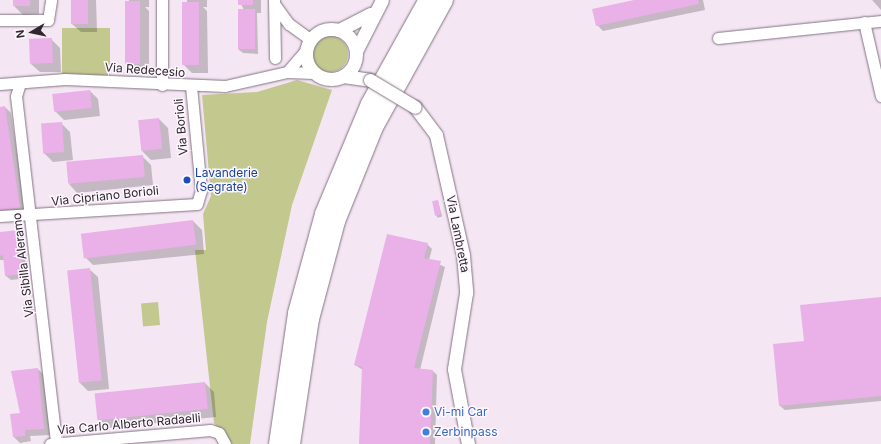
<!DOCTYPE html>
<style>
body{margin:0}
#map{position:relative;width:881px;height:444px;overflow:hidden;background:#f5e6f4;font-family:Inter,sans-serif}
div>[style]{position:absolute}
.green>*{inset:0;background:#c3c88f;transform-origin:0 0}
.round{border-radius:50%}
.shadow>*{inset:0;background:#0003;transform-origin:0 0}
.building>*{inset:0;background:#eab0e8;transform-origin:0 0}
.roads{filter:drop-shadow(0 0 1px #817480) drop-shadow(0 0 1px #817480)}
.minor>*{height:11px;margin:-5.5px;padding:0 5.5px;transform-origin:5.5px;border-radius:5.5px;background:#fff}
.tertiary>*{height:13px;margin:-6.5px;padding:0 6.5px;transform-origin:6.5px;border-radius:6.5px;background:#fff}
.tertiary>.ring{margin:-6.5px;padding:0;box-sizing:content-box;background:none;border:13px solid #fff;border-radius:50%}
.trunk>*{height:18px;margin:-9px;padding:0 9px;transform-origin:9px;border-radius:9px;background:#fff}
.bridges{filter:drop-shadow(0 0 1px #817480) drop-shadow(0 0 1px #817480)}
.tertiary-bridge>*{height:13px;margin:-6.5px;padding:0 6.5px;transform-origin:6.5px;border-radius:6.5px;background:#fff}
.dots>*{width:11px;height:11px;translate:-50% -50%;box-sizing:border-box;border:2px solid #fef6fe;border-radius:50%}
span{translate:-50% -50%;white-space:nowrap;text-align:center;line-height:1.15;-webkit-text-stroke:3px #fef6fe;paint-order:stroke}
.street-label{font-size:12px;color:#2d282d}
.transit-label{font-size:12px;color:#164399}
.left{translate:0 -50%;text-align:left}
.shop-label{font-size:12px;color:#366cbe}
.north{position:absolute;left:12px;top:12px;width:40px;height:40px;-webkit-text-stroke:3px #fef6fe;paint-order:stroke;rotate:261deg;font-size:11px;font-weight:700;line-height:16px;text-align:center;color:#2d282d}
.north::after{content:'';display:block;margin:auto;width:14px;height:18px;background:#2d282d;clip-path:polygon(50% 0,100% 100%,50% 72%,0 100%)}
</style>
<div id="map">
<div class="green">
<div style="left:62px;top:28px;width:48px;height:47px"></div>
<div class="round" style="left:312px;top:36px;width:36px;height:36px"></div>
<div style="clip-path:polygon(297px 80px,332px 90px,292px 205px,267px 322px,250px 444px,232px 444px,214px 423px,195px 250px,206px 250px,203px 214px,211px 196px,202px 95px,257px 92px)"></div>
<div style="left:158px;top:302px;width:23px;height:17px;rotate:85deg"></div>
</div>
<div class="shadow">
<div style="clip-path:polygon(14px 0,39px 0,39px 14px,23px 15px,14px 6px)"></div>
<div style="clip-path:polygon(72px 0,96px 0,97px 32px,81px 32px,72px 24px)"></div>
<div style="clip-path:polygon(129px 0,149px 0,149px 7px,145px 7px,149px 11px,149px 72px,135px 72px,126px 63px)"></div>
<div style="clip-path:polygon(187px 0,207px 0,207px 7px,203px 7px,207px 11px,208px 73px,192px 73px,183px 64px)"></div>
<div style="clip-path:polygon(239px 0,261px 0,261px 13px,257px 13px,258px 54px,243px 53px,238px 49px,244px 10px)"></div>
<div style="clip-path:polygon(639px 0,703px 0,705px 10px,603px 31px,597px 25px)"></div>
<div style="clip-path:polygon(872px 0,881px 0,881px 10px,873px 1px)"></div>
<div style="clip-path:polygon(51px 39px,60px 48px,61px 72px,40px 72px,31px 64px)"></div>
<div style="clip-path:polygon(90px 91px,98px 99px,100px 116px,64px 120px,55px 111px)"></div>
<div style="clip-path:polygon(5px 107px,11px 113px,26px 214px,0 216px,0 108px)"></div>
<div style="clip-path:polygon(159px 119px,168px 128px,171px 158px,151px 160px,142px 151px,139px 121px)"></div>
<div style="clip-path:polygon(61px 123px,70px 132px,73px 160px,53px 162px,44px 153px)"></div>
<div style="clip-path:polygon(142px 156px,151px 165px,153px 185px,77px 193px,69px 184px)"></div>
<div style="left:438px;top:201px;width:16px;height:5px;rotate:75deg"></div>
<div style="clip-path:polygon(193px 221px,202px 230px,204px 254px,93px 265px,84px 256px)"></div>
<div style="clip-path:polygon(18px 231px,23px 236px,27px 278px,11px 280px,6px 276px,5px 260px,0 260px,0 233px)"></div>
<div style="clip-path:polygon(427px 244px,432px 249px,429px 260px,445px 267px,420px 370px,433px 371px,437px 375px,435px 444px,360px 444px,363px 370px,355px 365px)"></div>
<div style="clip-path:polygon(89px 269px,98px 277px,109px 389px,88px 391px,79px 382px)"></div>
<div style="clip-path:polygon(881px 298px,881px 401px,785px 410px,780px 406px,805px 342px)"></div>
<div style="clip-path:polygon(32px 304px,34px 310px,25px 310px)"></div>
<div style="clip-path:polygon(38px 369px,44px 375px,50px 435px,30px 436px,31px 441px,20px 443px,13px 436px)"></div>
<div style="clip-path:polygon(205px 383px,214px 392px,216px 417px,108px 428px,99px 419px,96px 394px)"></div>
</div>
<div class="building">
<div style="left:13px;top:0;width:17px;height:6px"></div>
<div style="left:71px;top:0;width:17px;height:24px"></div>
<div style="left:238px;top:0;width:15px;height:5px"></div>
<div style="clip-path:polygon(634px 0,698px 0,699px 4px,596px 26px,592px 9px)"></div>
<div style="left:125px;top:1px;width:15px;height:63px"></div>
<div style="left:182px;top:2px;width:17px;height:63px"></div>
<div style="left:238px;top:9px;width:17px;height:40px"></div>
<div style="left:52px;top:38px;width:25px;height:23px;rotate:88deg"></div>
<div style="left:90px;top:90px;width:18px;height:38px;rotate:84deg"></div>
<div style="clip-path:polygon(5px 106px,20px 208px,0 210px,0 107px)"></div>
<div style="left:159px;top:118px;width:31px;height:21px;rotate:84deg"></div>
<div style="left:62px;top:122px;width:30px;height:21px;rotate:86deg"></div>
<div style="left:143px;top:155px;width:22px;height:77px;rotate:85deg"></div>
<div style="left:438px;top:200px;width:15px;height:6px;rotate:79deg"></div>
<div style="left:193px;top:220px;width:25px;height:113px;rotate:83deg"></div>
<div style="clip-path:polygon(19px 230px,23px 274px,5px 276px,3px 255px,0 256px,0 232px)"></div>
<div style="clip-path:polygon(387px 234px,428px 243px,424px 258px,441px 261px,414px 368px,433px 370px,430px 444px,359px 444px,362px 367px,354px 365px)"></div>
<div style="left:90px;top:268px;width:113px;height:23px;rotate:84deg"></div>
<div style="clip-path:polygon(881px 297px,881px 396px,779px 406px,773px 344px,804px 341px,800px 305px)"></div>
<div style="left:32px;top:303px;width:6px;height:9px;rotate:81deg"></div>
<div style="clip-path:polygon(38px 368px,44px 429px,25px 430px,25px 436px,13px 437px,10px 414px,20px 413px,11px 371px)"></div>
<div style="left:205px;top:382px;width:27px;height:111px;rotate:84deg"></div>
</div>
<div class="roads">
<div class="minor">
<div style="left:162px;top:0;width:85px;rotate:90deg"></div>
<div style="left:274px;top:0;width:58px;rotate:89deg"></div>
<div style="left:275px;top:5px;width:24px;rotate:54deg"></div>
<div style="left:289px;top:24px;width:26px;rotate:36deg"></div>
<div style="left:0;top:20px;width:48px"></div>
<div style="left:48px;top:20px;width:20px;rotate:-81deg"></div>
<div style="left:864px;top:22px;width:76px;rotate:77.1deg"></div>
<div style="left:718px;top:38px;width:164px;rotate:-6deg"></div>
<div style="left:287px;top:72px;width:28px;rotate:-49deg"></div>
<div style="left:20px;top:83px;width:14px;rotate:107deg"></div>
<div style="left:16px;top:96px;width:349px;rotate:83.4deg"></div>
<div style="left:0;top:84px;width:65px;rotate:-4.4deg"></div>
<div style="left:65px;top:79px;width:160px;rotate:2.5deg"></div>
<div style="left:225px;top:86px;width:64px;rotate:-12.7deg"></div>
<div style="left:287px;top:72px;width:27px;rotate:2deg"></div>
<div style="left:0;top:216px;width:197px;rotate:-3.5deg"></div>
<div style="left:197px;top:204px;width:15px;rotate:-74deg"></div>
<div style="left:201px;top:190px;width:104px;rotate:-95.5deg"></div>
<div style="left:50px;top:444px;width:161px;rotate:-5deg"></div>
<div style="left:210px;top:430px;width:9px;rotate:18deg"></div>
<div style="left:219px;top:433px;width:13px;rotate:61deg"></div>
</div>
<div class="tertiary">
<div class="ring" style="left:306px;top:29px;width:37px;height:37px"></div>
<div style="left:339px;top:30px;width:36px;rotate:-27deg"></div>
<div style="left:356px;top:51px;width:57px;rotate:-63deg"></div>
<div style="left:343px;top:76px;width:27px;rotate:8deg"></div>
<div style="left:415px;top:107px;width:35px;rotate:53deg"></div>
<div style="left:436px;top:135px;width:123px;rotate:77.3deg"></div>
<div style="left:463px;top:255px;width:38px;rotate:85deg"></div>
<div style="left:466px;top:293px;width:77px;rotate:99deg"></div>
<div style="left:454px;top:369px;width:76px;rotate:79.4deg"></div>
</div>
<div class="trunk">
<div style="left:278px;top:444px;width:132px;rotate:-81.7deg"></div>
<div style="left:297px;top:313px;width:103px;rotate:-74.7deg"></div>
<div style="left:324px;top:214px;width:119px;rotate:-67.3deg"></div>
<div style="left:370px;top:104px;width:119px;rotate:-60.9deg"></div>
<div style="left:291px;top:444px;width:126px;rotate:-81.4deg"></div>
<div style="left:310px;top:319px;width:101px;rotate:-75.1deg"></div>
<div style="left:336px;top:221px;width:101px;rotate:-68deg"></div>
<div style="left:374px;top:127px;width:145px;rotate:-61.1deg"></div>
</div>
</div>
<div class="bridges">
<div class="tertiary-bridge">
<div style="left:370px;top:80px;width:52px;rotate:31deg"></div>
</div>
</div>
<div class="dots">
<div style="left:187px;top:180px;background:#1a4fb4"></div>
<div style="left:426px;top:412px;background:#3f7fe0"></div>
<div style="left:426px;top:432px;background:#3f7fe0"></div>
</div>
<div class="street-label">
<span style="left:145px;top:70px;rotate:4deg">Via Redecesio</span>
<span style="left:181px;top:127px;rotate:-95deg">Via Borioli</span>
<span style="left:105px;top:196px;rotate:-6deg">Via Cipriano Borioli</span>
<span style="left:458px;top:234px;rotate:79deg">Via Lambretta</span>
<span style="left:23px;top:265px;rotate:-97deg">Via Sibilla Aleramo</span>
<span style="left:129px;top:424px;rotate:-5deg">Via Carlo Alberto Radaelli</span>
</div>
<div class="transit-label">
<span class="left" style="left:195px;top:180px">Lavanderie<br>(Segrate)</span>
</div>
<div class="shop-label">
<span class="left" style="left:434px;top:412px">Vi-mi Car</span>
<span class="left" style="left:434px;top:432px">Zerbinpass</span>
</div>
<div class="north">N</div>
</div>
